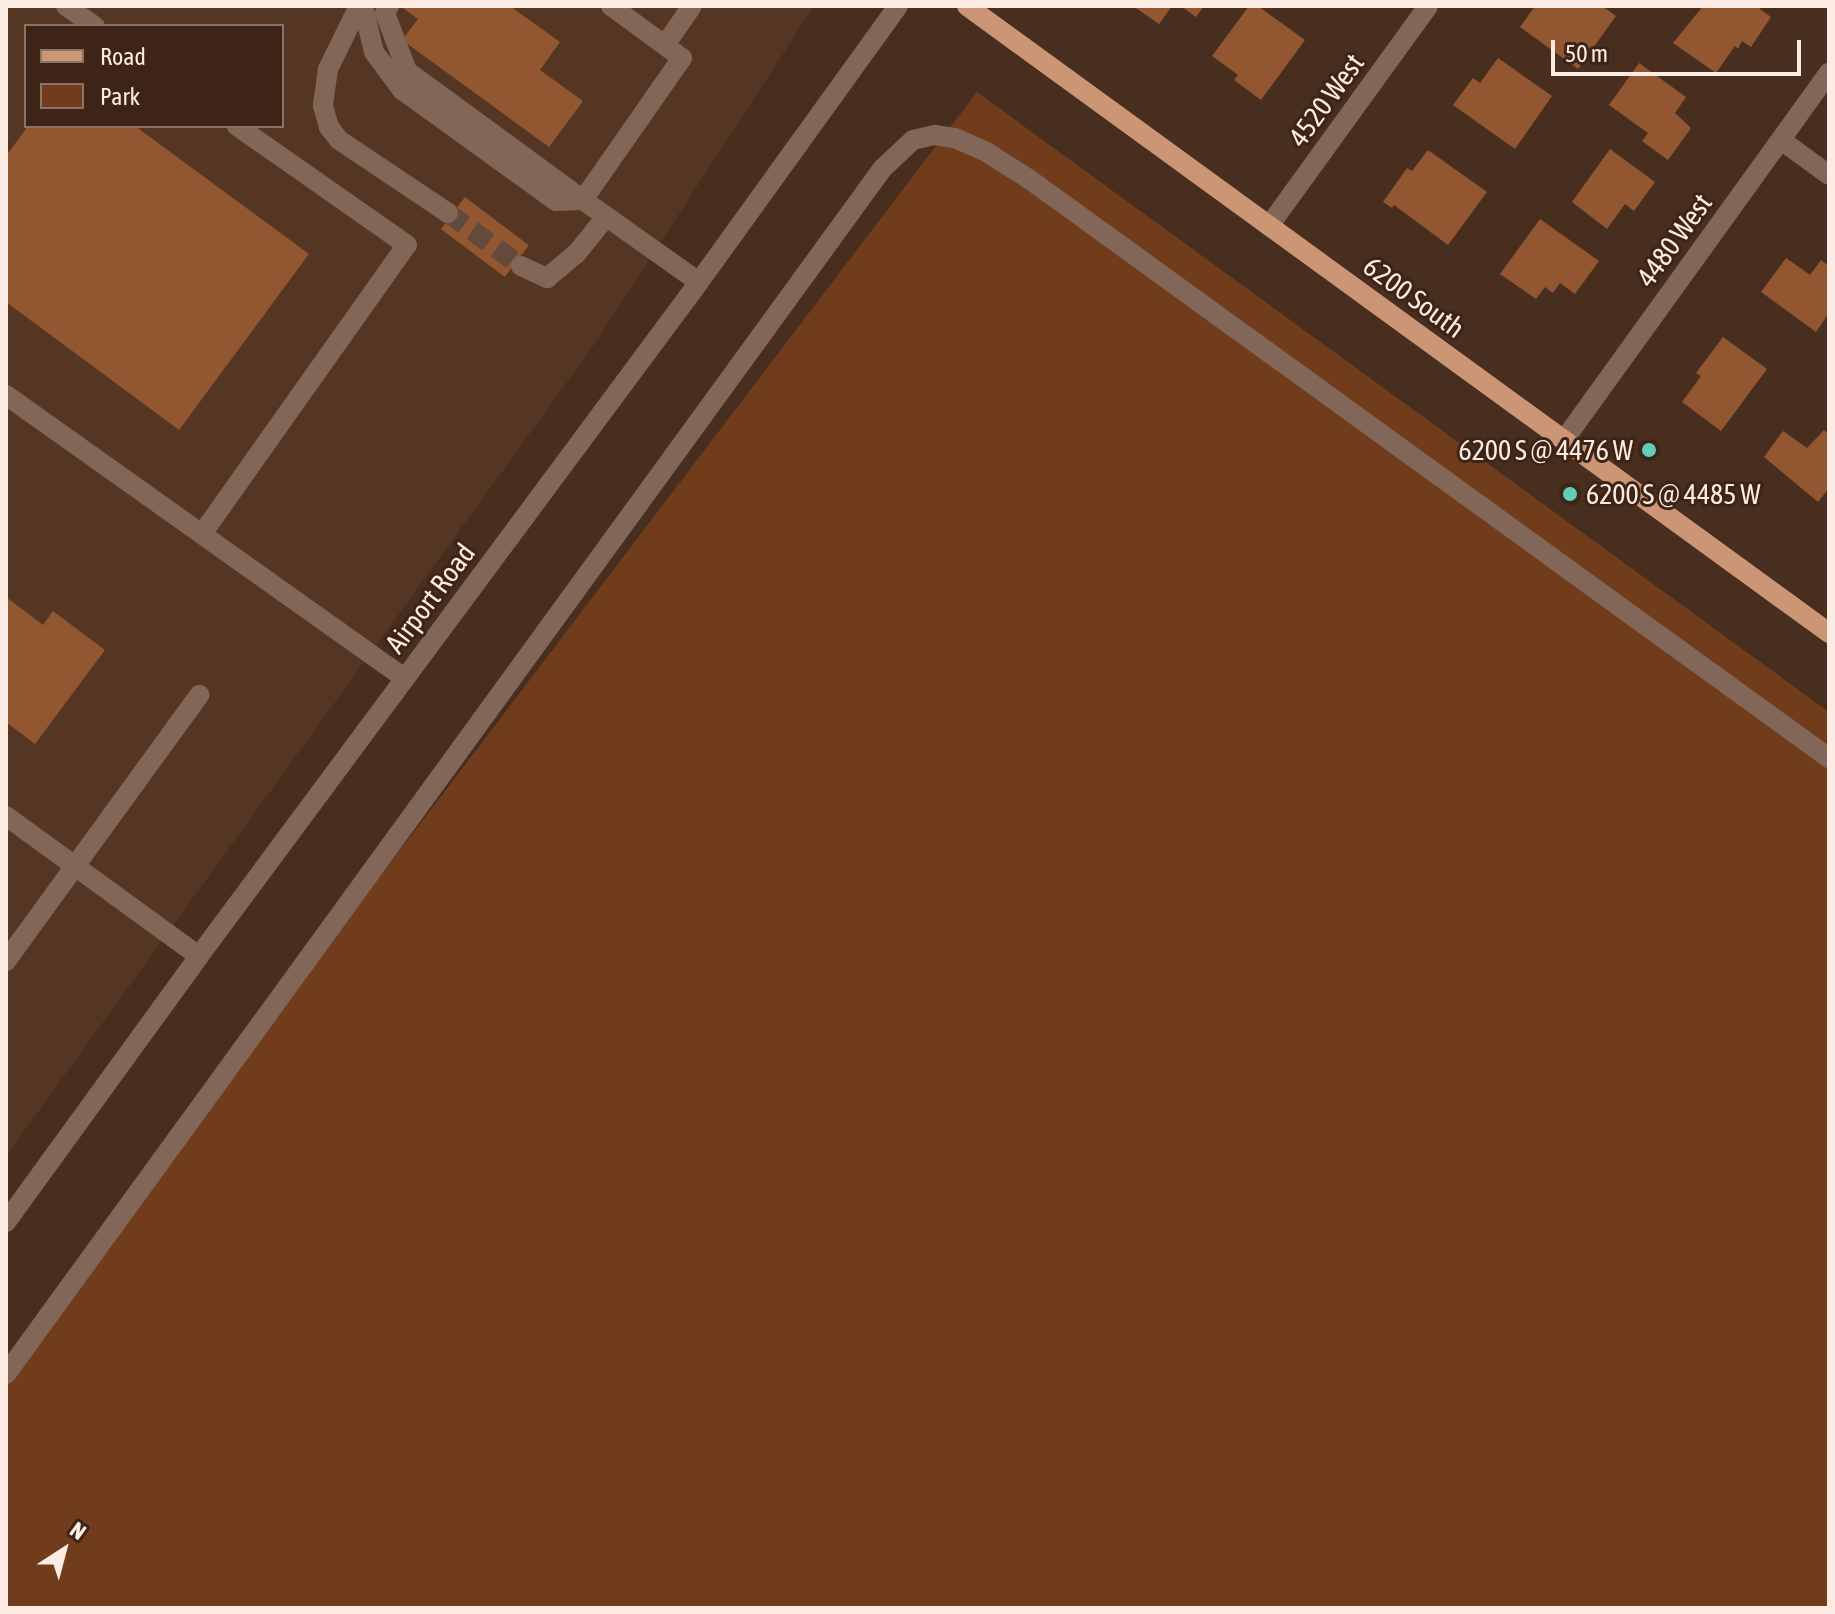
<!DOCTYPE html>
<style>
body{margin:0}
#map{position:relative;width:1835px;height:1614px;overflow:hidden;background:#482e1f;font-family:"Asap Condensed",sans-serif}
div>[style]{position:absolute}
.built>*{inset:0;background:#543623}
.green>*{inset:0;background:#703c1b}
.building>*{inset:0;background:#925631;transform-origin:0 0}
.minor-tunnel>*{height:20px;margin-top:-10px;transform-origin:0;background:repeating-linear-gradient(90deg,#634a3c 0 20px,transparent 0 30px)}
.minor>*{height:20px;margin:-10px;padding:0 10px;transform-origin:10px;border-radius:10px;background:#826657}
.major>*{height:20px;margin:-10px;padding:0 10px;transform-origin:10px;border-radius:10px;background:#cc9575}
.dots>*{width:22px;height:22px;translate:-50% -50%;box-sizing:border-box;border:4px solid #3d2416;border-radius:50%}
span{translate:-50% -50%;white-space:nowrap;text-align:center;line-height:1.15;-webkit-text-stroke:6px #3d2416;paint-order:stroke}
.street-label{font-size:28px;color:#fdece3}
.poi-label{font-size:28px;color:#fdece3}
.right{translate:-100% -50%;text-align:right}
.left{translate:0 -50%;text-align:left}
.frame{position:absolute;inset:0;border:8px solid #fdece3;pointer-events:none}
.legend{position:absolute;left:24px;top:24px;width:260px;height:104px;box-sizing:border-box;background:#3d2416;border:2px solid #8a7468;margin:0;padding:10px 14px;list-style:none;font-size:24px;color:#fdece3}
.legend li{display:flex;align-items:center;gap:16px;height:40px}
.legend b{width:40px;border:2px solid #8a7468}
.north{position:absolute;left:24px;top:1510px;width:80px;height:80px;-webkit-text-stroke:6px #3d2416;paint-order:stroke;rotate:36deg;font-size:22px;font-weight:700;line-height:32px;text-align:center;color:#fdece3}
.north::after{content:'';display:block;margin:auto;width:28px;height:36px;background:#fdece3;clip-path:polygon(50% 0,100% 100%,50% 72%,0 100%)}
.scale{position:absolute;left:1551px;top:40px;width:250px;height:36px;box-sizing:border-box;border:4px solid #fdece3;border-top:0;padding-left:10px;font-size:24px;line-height:28px;white-space:nowrap;color:#fdece3;-webkit-text-stroke:6px #3d2416;paint-order:stroke}
</style>
<div id="map">
<div class="built">
<div style="clip-path:polygon(evenodd,6px 6px,814px 6px,596px 342px,6px 1156px,6px 6px,26px 26px,282px 26px,282px 126px,26px 126px,26px 26px)"></div>
</div>
<div class="green">
<div style="clip-path:polygon(977px 92px,1829px 712px,1829px 1608px,6px 1608px,6px 1368px)"></div>
</div>
<div class="building">
<div style="clip-path:polygon(400px 6px,510px 6px,560px 42px,540px 70px,583px 101px,549px 147px,402px 40px,418px 19px)"></div>
<div style="clip-path:polygon(1133px 6px,1172px 6px,1159px 24px)"></div>
<div style="clip-path:polygon(1181px 6px,1204px 6px,1196px 17px)"></div>
<div style="clip-path:polygon(1249px 6px,1258px 6px,1305px 40px,1261px 100px,1234px 80px,1238px 75px,1212px 56px)"></div>
<div style="clip-path:polygon(1535px 6px,1602px 6px,1616px 16px,1578px 69px,1520px 27px)"></div>
<div style="clip-path:polygon(1703px 6px,1756px 6px,1771px 17px,1751px 47px,1742px 41px,1738px 49px,1735px 46px,1716px 73px,1673px 43px)"></div>
<div style="clip-path:polygon(1498px 58px,1552px 96px,1515px 149px,1453px 105px,1473px 78px,1480px 83px)"></div>
<div style="clip-path:polygon(1639px 63px,1686px 97px,1675px 113px,1691px 128px,1668px 160px,1642px 141px,1648px 133px,1609px 105px)"></div>
<div style="clip-path:polygon(28px 126px,135px 126px,309px 254px,179px 430px,6px 302px,6px 156px)"></div>
<div style="clip-path:polygon(1610px 149px,1655px 182px,1634px 211px,1625px 204px,1607px 229px,1572px 202px)"></div>
<div style="clip-path:polygon(1428px 150px,1487px 192px,1448px 245px,1394px 205px,1392px 208px,1383px 202px,1407px 168px,1412px 171px)"></div>
<div style="left:465px;top:197px;width:80px;height:40px;rotate:37deg"></div>
<div style="clip-path:polygon(1540px 219px,1599px 261px,1575px 294px,1560px 283px,1553px 293px,1545px 287px,1536px 299px,1500px 274px)"></div>
<div style="clip-path:polygon(1786px 258px,1810px 275px,1821px 260px,1829px 266px,1829px 313px,1816px 332px,1761px 292px)"></div>
<div style="clip-path:polygon(1723px 337px,1767px 369px,1721px 431px,1682px 402px,1701px 376px,1696px 373px)"></div>
<div style="clip-path:polygon(1824px 430px,1829px 434px,1829px 488px,1818px 502px,1764px 457px,1783px 431px,1807px 448px)"></div>
<div style="clip-path:polygon(6px 597px,43px 625px,53px 611px,105px 650px,35px 744px,6px 722px)"></div>
</div>
<div class="minor-tunnel">
<div style="left:448px;top:213px;width:90px;rotate:36deg"></div>
</div>
<div class="minor">
<div style="left:66px;top:6px;width:35px;rotate:35deg"></div>
<div style="left:359px;top:6px;width:70px;rotate:116.2deg"></div>
<div style="left:328px;top:69px;width:37px;rotate:98deg"></div>
<div style="left:323px;top:106px;width:22px;rotate:74deg"></div>
<div style="left:329px;top:127px;width:16px;rotate:52deg"></div>
<div style="left:339px;top:140px;width:131px;rotate:33.8deg"></div>
<div style="left:363px;top:6px;width:47px;rotate:76.6deg"></div>
<div style="left:374px;top:52px;width:47px;rotate:53.6deg"></div>
<div style="left:402px;top:90px;width:190px;rotate:35.8deg"></div>
<div style="left:556px;top:201px;width:27px;rotate:-2deg"></div>
<div style="left:389px;top:6px;width:8px;rotate:120deg"></div>
<div style="left:385px;top:13px;width:62px;rotate:69.2deg"></div>
<div style="left:407px;top:71px;width:218px;rotate:36.2deg"></div>
<div style="left:611px;top:6px;width:88px;rotate:36.2deg"></div>
<div style="left:682px;top:58px;width:173px;rotate:124.9deg"></div>
<div style="left:583px;top:200px;width:142px;rotate:35.3deg"></div>
<div style="left:665px;top:45px;width:47px;rotate:-55.3deg"></div>
<div style="left:1781px;top:140px;width:59px;rotate:36.1deg"></div>
<div style="left:1269px;top:226px;width:271px;rotate:-54.1deg"></div>
<div style="left:521px;top:266px;width:29px;rotate:25deg"></div>
<div style="left:547px;top:278px;width:38px;rotate:-40deg"></div>
<div style="left:576px;top:254px;width:48px;rotate:-51deg"></div>
<div style="left:6px;top:395px;width:488px;rotate:35.4deg"></div>
<div style="left:1564px;top:440px;width:453px;rotate:-54.2deg"></div>
<div style="left:202px;top:534px;width:354px;rotate:-54.7deg"></div>
<div style="left:407px;top:245px;width:208px;rotate:-145deg"></div>
<div style="left:6px;top:816px;width:238px;rotate:36deg"></div>
<div style="left:6px;top:961px;width:329px;rotate:-54deg"></div>
<div style="left:6px;top:1222px;width:329px;rotate:-54deg"></div>
<div style="left:199px;top:956px;width:839px;rotate:-53.43deg"></div>
<div style="left:699px;top:282px;width:340px;rotate:-54.2deg"></div>
<div style="left:6px;top:1374px;width:1490px;rotate:-53.98deg"></div>
<div style="left:882px;top:169px;width:42px;rotate:-43.1deg"></div>
<div style="left:913px;top:140px;width:23px;rotate:-13deg"></div>
<div style="left:935px;top:135px;width:20px;rotate:9deg"></div>
<div style="left:955px;top:138px;width:36px;rotate:24deg"></div>
<div style="left:988px;top:153px;width:49px;rotate:32.4deg"></div>
<div style="left:1029px;top:179px;width:988px;rotate:35.9deg"></div>
</div>
<div class="major">
<div style="left:967px;top:6px;width:1066px;rotate:36.03deg"></div>
</div>
<div class="dots">
<div style="left:1649px;top:450px;background:#5eceb8"></div>
<div style="left:1570px;top:494px;background:#5eceb8"></div>
</div>
<div class="street-label">
<span style="left:1326px;top:100px;rotate:-54deg">4520 West</span>
<span style="left:1674px;top:240px;rotate:-54deg">4480 West</span>
<span style="left:1414px;top:297px;rotate:36deg">6200 South</span>
<span style="left:430px;top:598px;rotate:-53deg">Airport Road</span>
</div>
<div class="poi-label">
<span class="right" style="left:1633px;top:450px">6200 S @ 4476 W</span>
<span class="left" style="left:1586px;top:494px">6200 S @ 4485 W</span>
</div>
<div class="frame"></div>
<ul class="legend">
<li><b style="height:10px;background:#cc9575"></b>Road</li>
<li><b style="height:22px;background:#703c1b"></b>Park</li>
</ul>
<div class="north">N</div>
<div class="scale">50 m</div>
</div>
